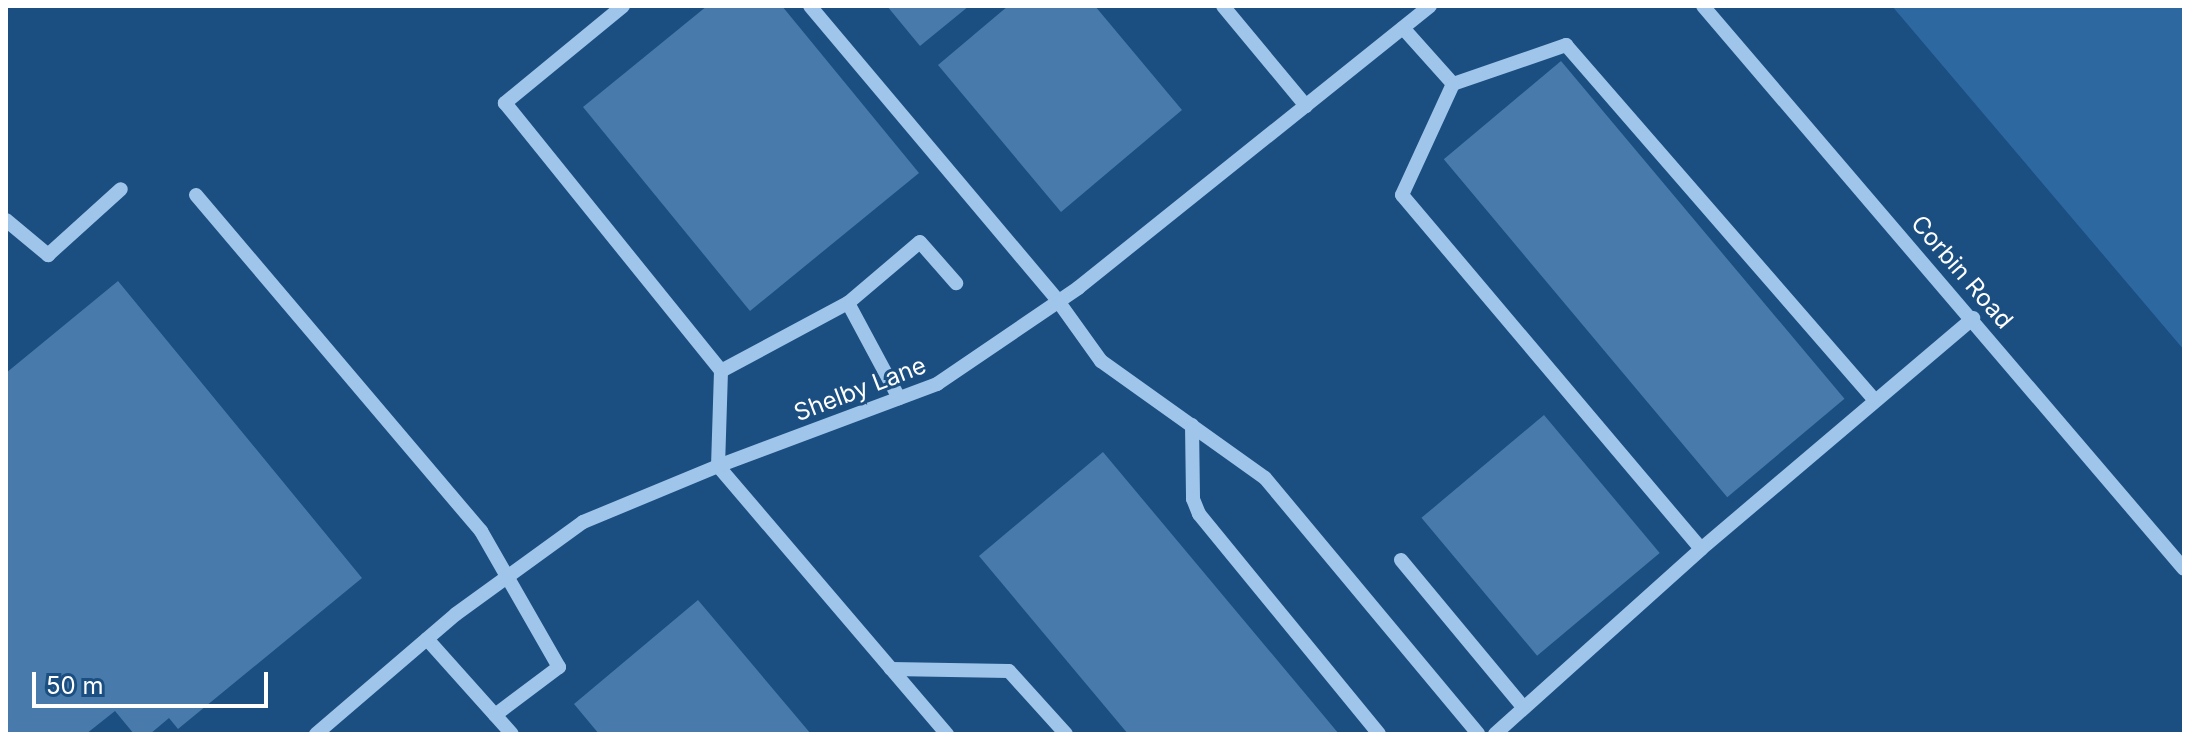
<!DOCTYPE html>
<style>
body{margin:0}
#map{position:relative;width:2190px;height:740px;overflow:hidden;background:#1b4e81;font-family:Inter,sans-serif}
div>[style]{position:absolute}
.green>*{inset:0;background:#2e68a0}
.building>*{inset:0;background:#487bac;transform-origin:0 0}
.minor>*{height:14px;margin:-7px;padding:0 7px;transform-origin:7px;border-radius:7px;background:#9fc5ea}
span{translate:-50% -50%;white-space:nowrap;text-align:center;line-height:1.15;-webkit-text-stroke:6px #1b4e81;paint-order:stroke}
.street-label{font-size:24px;color:#fff}
.frame{position:absolute;inset:0;border:8px solid #fff;pointer-events:none}
.scale{position:absolute;left:32px;top:672px;width:236px;height:36px;box-sizing:border-box;border:4px solid #fff;border-top:0;padding-left:10px;font-size:24px;line-height:28px;white-space:nowrap;color:#fff;-webkit-text-stroke:6px #1b4e81;paint-order:stroke}
</style>
<div id="map">
<div class="green">
<div style="clip-path:polygon(1892px 6px,2184px 6px,2184px 350px)"></div>
</div>
<div class="building">
<div style="clip-path:polygon(707px 6px,782px 6px,919px 173px,750px 311px,583px 107px)"></div>
<div style="clip-path:polygon(887px 6px,969px 6px,920px 46px)"></div>
<div style="clip-path:polygon(1008px 6px,1095px 6px,1182px 110px,1061px 212px,938px 65px)"></div>
<div style="left:1561px;top:61px;width:441px;height:153px;rotate:50deg"></div>
<div style="clip-path:polygon(118px 281px,362px 578px,178px 729px,169px 718px,150px 734px,134px 734px,115px 711px,86px 734px,9px 734px,6px 730px,6px 373px)"></div>
<div style="left:1544px;top:415px;width:180px;height:160px;rotate:50deg"></div>
<div style="clip-path:polygon(1103px 452px,1339px 734px,1128px 734px,979px 556px)"></div>
<div style="clip-path:polygon(698px 600px,811px 734px,599px 734px,574px 704px)"></div>
</div>
<div class="minor">
<div style="left:623px;top:6px;width:153px;rotate:140.6deg"></div>
<div style="left:505px;top:103px;width:344px;rotate:51.1deg"></div>
<div style="left:721px;top:371px;width:95px;rotate:91.8deg"></div>
<div style="left:718px;top:466px;width:353px;rotate:49.5deg"></div>
<div style="left:810px;top:6px;width:385px;rotate:49.9deg"></div>
<div style="left:1058px;top:301px;width:74px;rotate:54.4deg"></div>
<div style="left:1101px;top:361px;width:201px;rotate:35.5deg"></div>
<div style="left:1265px;top:478px;width:333px;rotate:50.2deg"></div>
<div style="left:1223px;top:6px;width:130px;rotate:50.3deg"></div>
<div style="left:1703px;top:6px;width:740px;rotate:49.49deg"></div>
<div style="left:1403px;top:28px;width:75px;rotate:48.2deg"></div>
<div style="left:1453px;top:84px;width:122px;rotate:114.7deg"></div>
<div style="left:1402px;top:195px;width:463px;rotate:49.8deg"></div>
<div style="left:1453px;top:84px;width:120px;rotate:-19deg"></div>
<div style="left:1566px;top:45px;width:471px;rotate:49deg"></div>
<div style="left:196px;top:195px;width:441px;rotate:49.7deg"></div>
<div style="left:481px;top:531px;width:157px;rotate:60.2deg"></div>
<div style="left:559px;top:667px;width:80px;rotate:143.1deg"></div>
<div style="left:6px;top:220px;width:55px;rotate:39.8deg"></div>
<div style="left:48px;top:255px;width:98px;rotate:-42.1deg"></div>
<div style="left:848px;top:303px;width:94px;rotate:-40.3deg"></div>
<div style="left:920px;top:242px;width:55px;rotate:48.7deg"></div>
<div style="left:721px;top:371px;width:144px;rotate:-28.2deg"></div>
<div style="left:848px;top:303px;width:108px;rotate:61.8deg"></div>
<div style="left:1192px;top:425px;width:74px;rotate:89.2deg"></div>
<div style="left:1193px;top:499px;width:16px;rotate:68deg"></div>
<div style="left:1199px;top:514px;width:284px;rotate:50.7deg"></div>
<div style="left:1401px;top:560px;width:192px;rotate:50.3deg"></div>
<div style="left:427px;top:639px;width:127px;rotate:48.2deg"></div>
<div style="left:891px;top:669px;width:118px;rotate:1deg"></div>
<div style="left:1009px;top:671px;width:85px;rotate:47.9deg"></div>
<div style="left:316px;top:734px;width:184px;rotate:-40.6deg"></div>
<div style="left:456px;top:614px;width:157px;rotate:-35.9deg"></div>
<div style="left:583px;top:522px;width:146px;rotate:-22.5deg"></div>
<div style="left:718px;top:466px;width:234px;rotate:-20.5deg"></div>
<div style="left:937px;top:384px;width:171px;rotate:-34.2deg"></div>
<div style="left:1078px;top:288px;width:451px;rotate:-38.7deg"></div>
<div style="left:1495px;top:734px;width:277px;rotate:-41.9deg"></div>
<div style="left:1701px;top:549px;width:357px;rotate:-40.3deg"></div>
</div>
<div class="street-label">
<span style="left:1962px;top:272px;rotate:49deg">Corbin Road</span>
<span style="left:860px;top:389px;rotate:-21deg">Shelby Lane</span>
</div>
<div class="frame"></div>
<div class="scale">50 m</div>
</div>
